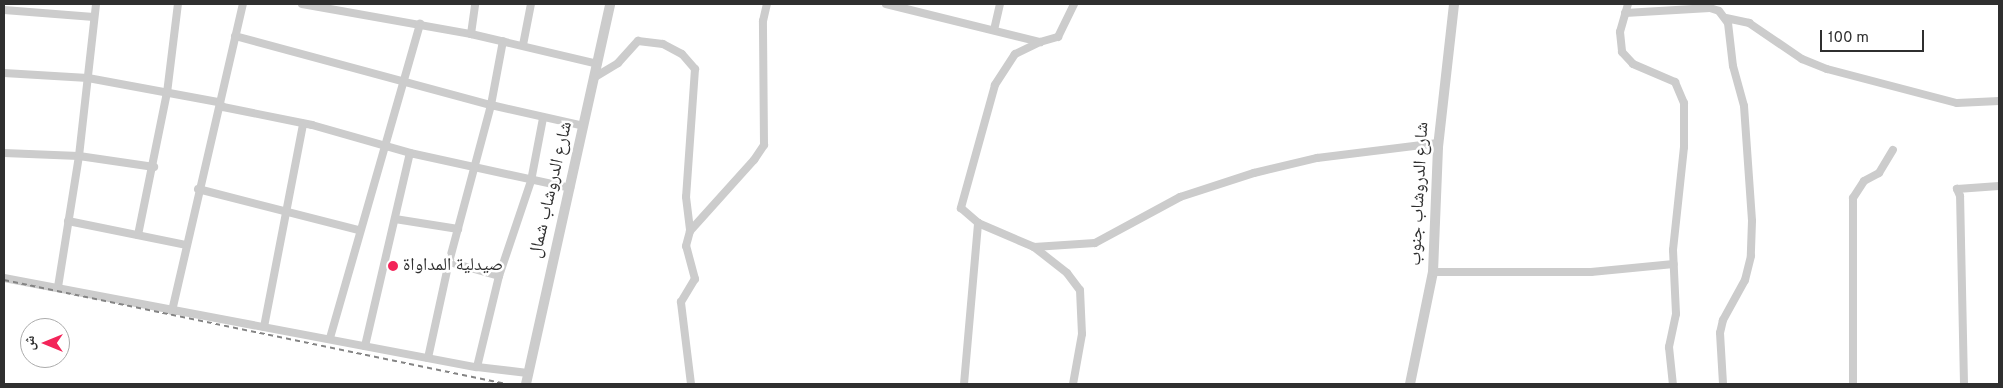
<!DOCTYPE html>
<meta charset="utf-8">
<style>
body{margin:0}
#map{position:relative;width:2003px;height:388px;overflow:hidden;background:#fff;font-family:Overpass,"Noto Naskh Arabic",sans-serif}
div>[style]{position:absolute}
.minor>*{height:8px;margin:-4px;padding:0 4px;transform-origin:4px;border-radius:4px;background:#ccc}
.tertiary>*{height:10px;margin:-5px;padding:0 5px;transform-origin:5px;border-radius:5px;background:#ccc}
.rail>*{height:2px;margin-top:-1px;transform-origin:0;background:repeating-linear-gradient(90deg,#848484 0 5px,transparent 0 9px)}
.dots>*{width:14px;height:14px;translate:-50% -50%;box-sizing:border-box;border:2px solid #fff;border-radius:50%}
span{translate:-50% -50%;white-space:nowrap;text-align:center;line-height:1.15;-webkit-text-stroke:5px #fff;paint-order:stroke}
.street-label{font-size:18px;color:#2f2f2f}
.poi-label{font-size:18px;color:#2f2f2f}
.left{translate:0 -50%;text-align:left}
.frame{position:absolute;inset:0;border:5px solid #2f2f2f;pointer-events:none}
.north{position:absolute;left:20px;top:318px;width:50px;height:50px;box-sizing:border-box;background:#fff;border:1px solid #acacac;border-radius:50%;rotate:270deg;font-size:14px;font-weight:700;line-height:20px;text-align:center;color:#2f2f2f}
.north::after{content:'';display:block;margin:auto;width:18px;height:22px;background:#f32459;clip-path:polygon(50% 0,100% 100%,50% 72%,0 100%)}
.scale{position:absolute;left:1820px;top:30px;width:104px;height:22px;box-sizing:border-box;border:2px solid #2f2f2f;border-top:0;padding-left:6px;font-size:15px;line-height:18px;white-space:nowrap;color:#2f2f2f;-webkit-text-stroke:4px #fff;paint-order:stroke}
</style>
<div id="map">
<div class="minor">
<div style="left:302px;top:4px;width:172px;rotate:10.1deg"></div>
<div style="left:471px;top:34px;width:130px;rotate:13.3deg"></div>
<div style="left:886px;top:4px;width:159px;rotate:13.9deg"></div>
<div style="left:1040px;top:42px;width:19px;rotate:-16deg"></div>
<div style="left:1058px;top:37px;width:37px;rotate:-64deg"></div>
<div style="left:1628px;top:4px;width:29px;rotate:106deg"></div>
<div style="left:1620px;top:32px;width:20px;rotate:84deg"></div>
<div style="left:1622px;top:52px;width:16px;rotate:47deg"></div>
<div style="left:1633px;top:64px;width:46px;rotate:23.2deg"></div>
<div style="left:1675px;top:82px;width:23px;rotate:67deg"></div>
<div style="left:1684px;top:103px;width:44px;rotate:90deg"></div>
<div style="left:1684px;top:147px;width:104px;rotate:96.1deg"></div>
<div style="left:1673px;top:250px;width:64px;rotate:87.3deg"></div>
<div style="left:1676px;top:314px;width:34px;rotate:102deg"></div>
<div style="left:1669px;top:347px;width:37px;rotate:84deg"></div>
<div style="left:4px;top:10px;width:90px;rotate:4.4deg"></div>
<div style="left:1625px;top:13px;width:85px;rotate:-3.4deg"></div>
<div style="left:1710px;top:8px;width:9px;rotate:18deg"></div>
<div style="left:1719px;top:11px;width:15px;rotate:53deg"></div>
<div style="left:1728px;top:23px;width:43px;rotate:83.4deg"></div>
<div style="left:1733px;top:66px;width:41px;rotate:74.6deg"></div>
<div style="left:1744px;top:106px;width:115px;rotate:86deg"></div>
<div style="left:1752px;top:221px;width:35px;rotate:92deg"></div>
<div style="left:1751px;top:256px;width:25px;rotate:104deg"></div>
<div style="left:1745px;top:280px;width:46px;rotate:118.8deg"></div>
<div style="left:1723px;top:320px;width:13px;rotate:103deg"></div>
<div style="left:1720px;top:333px;width:51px;rotate:86.6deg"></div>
<div style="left:1726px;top:18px;width:24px;rotate:12deg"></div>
<div style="left:1749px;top:23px;width:64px;rotate:34.2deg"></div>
<div style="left:1802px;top:59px;width:27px;rotate:22deg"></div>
<div style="left:1827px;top:69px;width:134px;rotate:14.7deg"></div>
<div style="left:1957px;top:103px;width:42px;rotate:-2.7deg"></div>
<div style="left:994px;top:30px;width:27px;rotate:-77deg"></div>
<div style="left:471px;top:34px;width:30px;rotate:-82deg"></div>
<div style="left:235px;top:36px;width:265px;rotate:15.1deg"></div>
<div style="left:491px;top:105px;width:95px;rotate:12.7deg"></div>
<div style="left:1040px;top:42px;width:28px;rotate:154deg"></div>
<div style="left:1015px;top:54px;width:37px;rotate:123deg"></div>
<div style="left:995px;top:85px;width:128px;rotate:105.5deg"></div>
<div style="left:961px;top:208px;width:23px;rotate:41deg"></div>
<div style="left:978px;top:223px;width:61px;rotate:23.2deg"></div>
<div style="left:1034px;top:247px;width:42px;rotate:38.2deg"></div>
<div style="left:1067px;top:273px;width:21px;rotate:53deg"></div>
<div style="left:1080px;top:290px;width:44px;rotate:87.4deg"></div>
<div style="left:1082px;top:334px;width:51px;rotate:100.2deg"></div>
<div style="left:523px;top:45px;width:42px;rotate:-79deg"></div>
<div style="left:4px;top:73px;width:84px;rotate:3.4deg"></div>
<div style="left:88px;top:78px;width:132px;rotate:10.5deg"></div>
<div style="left:218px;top:102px;width:7px;rotate:45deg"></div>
<div style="left:223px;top:107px;width:91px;rotate:11.4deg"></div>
<div style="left:312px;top:125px;width:102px;rotate:15.9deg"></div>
<div style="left:410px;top:153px;width:164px;rotate:12.3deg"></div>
<div style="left:595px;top:77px;width:27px;rotate:-31deg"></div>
<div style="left:618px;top:63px;width:30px;rotate:-48deg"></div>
<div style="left:638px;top:41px;width:25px;rotate:7deg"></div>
<div style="left:663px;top:44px;width:21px;rotate:28deg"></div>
<div style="left:682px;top:54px;width:20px;rotate:49deg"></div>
<div style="left:695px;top:69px;width:128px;rotate:94deg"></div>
<div style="left:686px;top:197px;width:34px;rotate:83deg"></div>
<div style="left:4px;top:153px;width:75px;rotate:2.3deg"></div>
<div style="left:79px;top:156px;width:76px;rotate:8.3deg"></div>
<div style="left:198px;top:189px;width:166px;rotate:14.3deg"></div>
<div style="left:395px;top:219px;width:64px;rotate:9deg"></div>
<div style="left:68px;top:221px;width:120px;rotate:11.5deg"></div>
<div style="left:138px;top:235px;width:145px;rotate:-78.5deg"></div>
<div style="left:167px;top:93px;width:90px;rotate:-83deg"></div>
<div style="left:1034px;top:247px;width:61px;rotate:-3.8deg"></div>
<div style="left:1095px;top:243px;width:97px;rotate:-28.4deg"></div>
<div style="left:1180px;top:197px;width:78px;rotate:-18deg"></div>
<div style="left:1254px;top:173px;width:65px;rotate:-13.4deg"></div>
<div style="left:1317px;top:158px;width:122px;rotate:-7.1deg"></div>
<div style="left:449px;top:262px;width:52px;rotate:15.6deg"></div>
<div style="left:1433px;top:272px;width:158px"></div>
<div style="left:1591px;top:272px;width:83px;rotate:-5.5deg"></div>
<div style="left:4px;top:278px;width:481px;rotate:10.7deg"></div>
<div style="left:477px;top:367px;width:51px;rotate:6.7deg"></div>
<div style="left:58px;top:287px;width:133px;rotate:-80.9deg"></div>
<div style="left:79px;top:156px;width:153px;rotate:-83.6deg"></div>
<div style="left:172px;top:311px;width:315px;rotate:-77deg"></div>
<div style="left:264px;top:327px;width:207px;rotate:-79.1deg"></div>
<div style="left:330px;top:338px;width:327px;rotate:-74deg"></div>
<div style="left:365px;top:346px;width:198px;rotate:-76.9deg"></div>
<div style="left:428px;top:358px;width:98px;rotate:-77.7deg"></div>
<div style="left:449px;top:262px;width:163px;rotate:-75deg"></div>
<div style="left:491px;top:105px;width:65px;rotate:-79.4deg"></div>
<div style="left:477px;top:367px;width:94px;rotate:-76.4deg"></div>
<div style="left:499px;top:276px;width:100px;rotate:-71.4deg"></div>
<div style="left:531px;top:181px;width:64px;rotate:-79.2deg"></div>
<div style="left:691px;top:384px;width:83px;rotate:-97deg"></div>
<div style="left:681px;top:302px;width:27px;rotate:-59deg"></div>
<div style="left:695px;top:279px;width:34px;rotate:-105deg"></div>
<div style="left:686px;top:246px;width:16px;rotate:-75deg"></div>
<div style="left:690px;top:231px;width:96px;rotate:-48deg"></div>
<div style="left:754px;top:160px;width:18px;rotate:-56deg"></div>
<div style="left:764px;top:145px;width:124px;rotate:-90.5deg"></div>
<div style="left:763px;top:21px;width:17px;rotate:-77deg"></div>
<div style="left:964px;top:384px;width:162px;rotate:-85deg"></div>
<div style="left:1853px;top:384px;width:186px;rotate:-90deg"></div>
<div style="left:1853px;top:198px;width:20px;rotate:-57deg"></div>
<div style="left:1864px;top:181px;width:17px;rotate:-28deg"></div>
<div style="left:1879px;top:173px;width:27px;rotate:-59deg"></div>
<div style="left:1964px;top:384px;width:188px;rotate:-91.2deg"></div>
<div style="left:1960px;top:196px;width:8px;rotate:-113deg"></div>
<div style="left:1957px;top:189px;width:42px;rotate:-4.1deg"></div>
</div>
<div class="tertiary">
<div style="left:526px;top:384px;width:389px;rotate:-77.5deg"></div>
<div style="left:1410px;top:384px;width:114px;rotate:-78.4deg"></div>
<div style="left:1433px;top:272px;width:125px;rotate:-87.7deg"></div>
<div style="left:1438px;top:147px;width:144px;rotate:-83.6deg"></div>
</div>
<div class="rail">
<div style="left:4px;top:280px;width:513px;rotate:11.7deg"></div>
</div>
<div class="dots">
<div style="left:393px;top:266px;background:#f32459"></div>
</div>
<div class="street-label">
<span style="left:552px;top:190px;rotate:-77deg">شارع الدروشاب شمال</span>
<span style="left:1420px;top:194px;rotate:-87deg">شارع الدروشاب جنوب</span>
</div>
<div class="poi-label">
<span class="left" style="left:403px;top:266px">صيدلية المداواة</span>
</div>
<div class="frame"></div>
<div class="north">ش</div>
<div class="scale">100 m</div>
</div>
